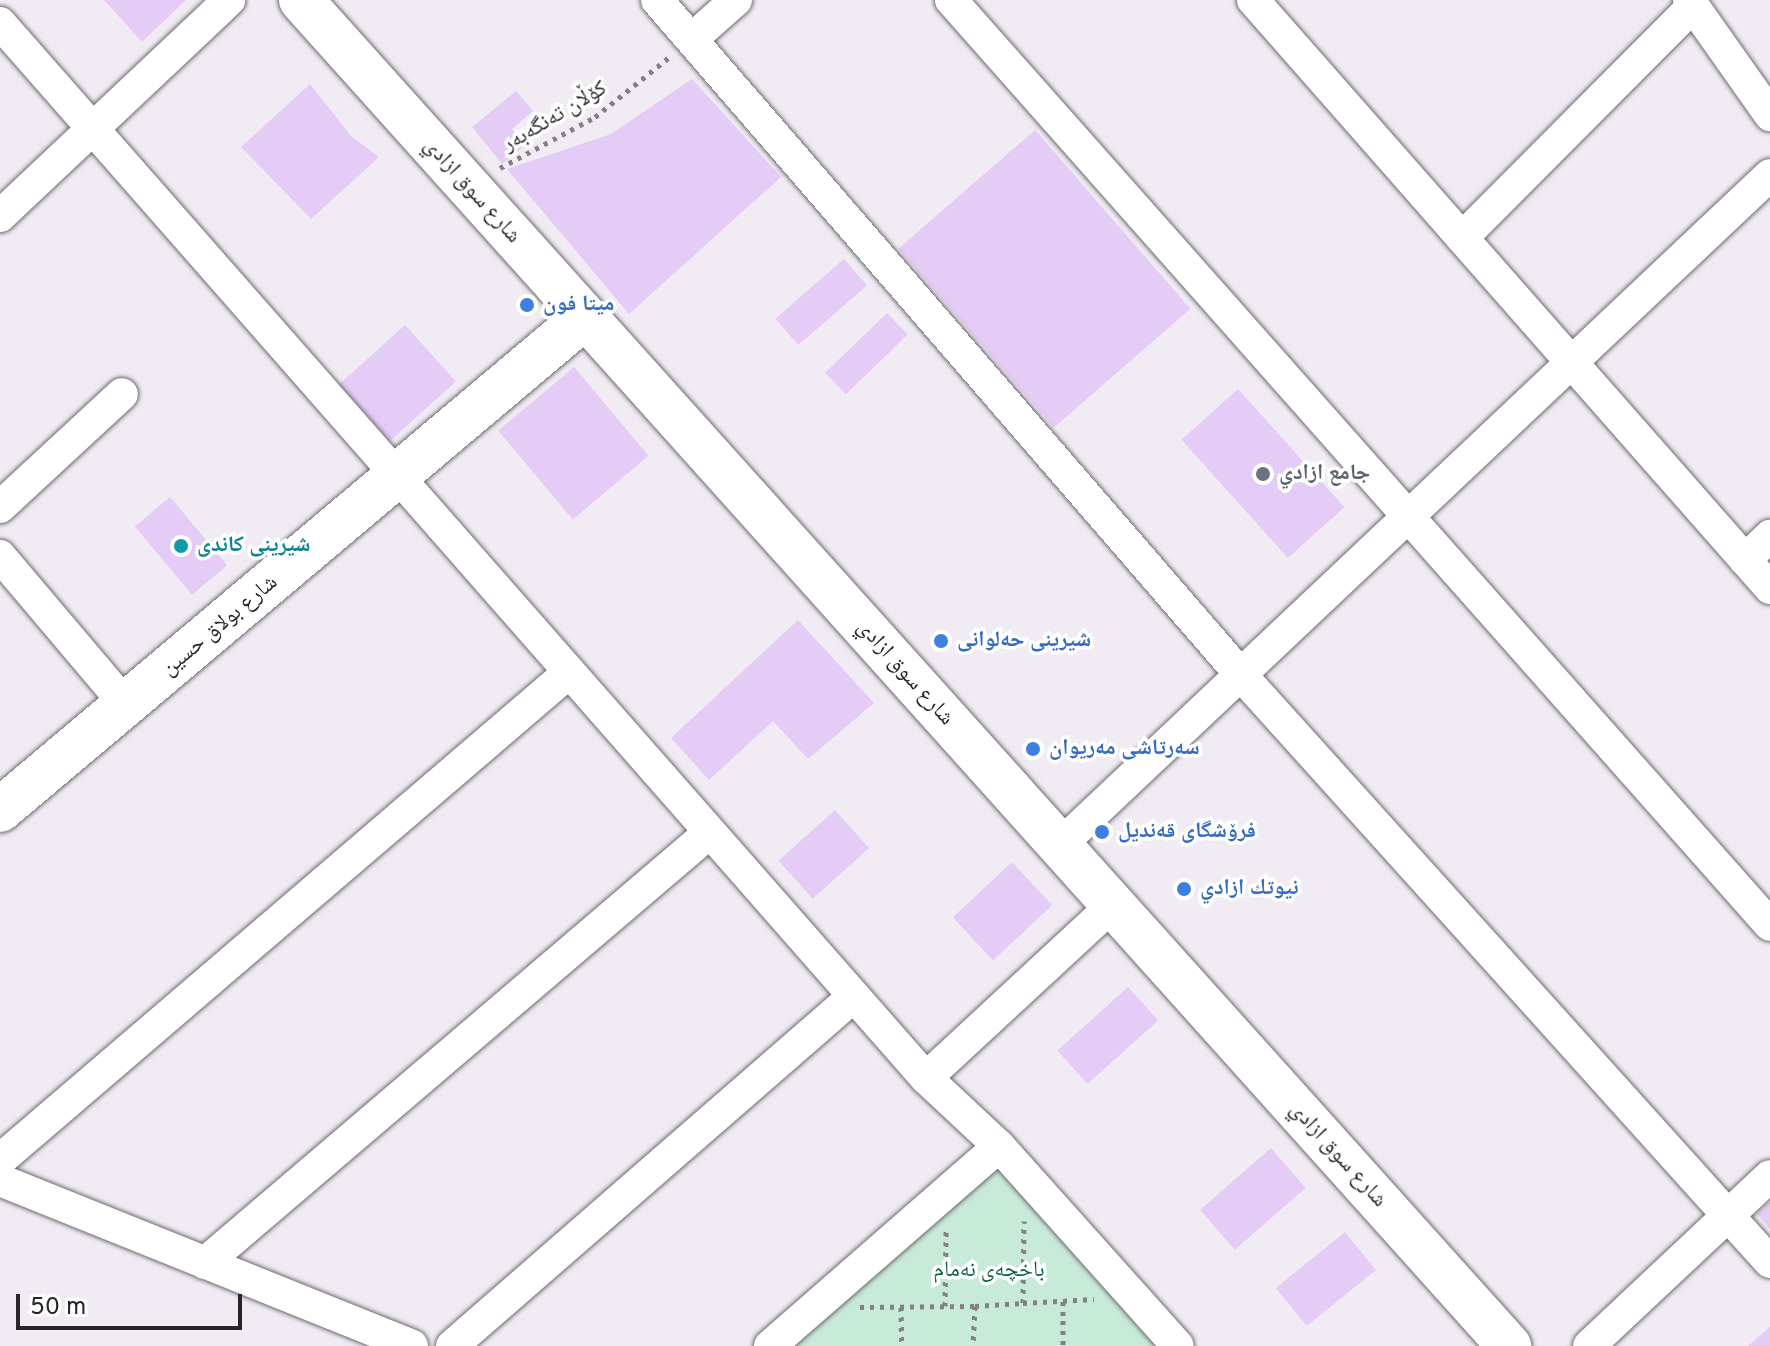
<!DOCTYPE html>
<meta charset="utf-8">
<style>
body{margin:0}
#map{position:relative;width:1770px;height:1346px;overflow:hidden;background:#f1ecf4;font-family:Overpass,"Noto Naskh Arabic",sans-serif}
div>[style]{position:absolute}
.green>*{inset:0;background:#c8ead8}
.building>*{inset:0;background:#e4ccf6;transform-origin:0 0}
.path>*{height:5px;margin-top:-2.5px;transform-origin:0;background:repeating-linear-gradient(90deg,#848186 0 4px,transparent 0 10px)}
.roads{filter:drop-shadow(0 0 2px #6e6a71) drop-shadow(0 0 2px #6e6a71)}
.street>*{height:32px;margin:-16px;padding:0 16px;transform-origin:16px;border-radius:16px;background:#fff}
.secondary>*{height:44px;margin:-22px;padding:0 22px;transform-origin:22px;border-radius:22px;background:#fff}
.dots>*{width:22px;height:22px;translate:-50% -50%;box-sizing:border-box;border:4px solid #fff;border-radius:50%}
span{translate:-50% -50%;white-space:nowrap;text-align:center;line-height:1.15;-webkit-text-stroke:7px #fff;paint-order:stroke}
.street-label{font-size:22px;color:#272629}
.shop-label{font-size:22px;color:#366cbe;font-weight:700}
.left{translate:0 -50%;text-align:left}
.worship-label{font-size:22px;color:#5b616d;font-weight:700}
.culture-label{font-size:22px;color:#0d838f;font-weight:700}
.park-label{font-size:22px;color:#096242}
.scale{position:absolute;left:16px;top:1294px;width:226px;height:36px;box-sizing:border-box;border:4px solid #272629;border-top:0;padding-left:10px;font-size:24px;line-height:28px;white-space:nowrap;color:#272629;-webkit-text-stroke:6px #fff;paint-order:stroke}
</style>
<div id="map">
<div class="green">
<div style="clip-path:polygon(997px 1166px,1166px 1346px,795px 1346px,908px 1241px)"></div>
</div>
<div class="building">
<div style="clip-path:polygon(104px 0,186px 0,142px 42px)"></div>
<div style="clip-path:polygon(692px 79px,781px 177px,629px 314px,507px 169px,611px 134px)"></div>
<div style="clip-path:polygon(310px 84px,351px 136px,379px 157px,311px 219px,241px 147px)"></div>
<div style="clip-path:polygon(516px 91px,533px 111px,512px 129px,526px 145px,502px 164px,472px 127px)"></div>
<div style="left:1035px;top:130px;width:237px;height:181px;rotate:49deg"></div>
<div style="left:844px;top:259px;width:35px;height:91px;rotate:49deg"></div>
<div style="left:887px;top:313px;width:30px;height:86px;rotate:46deg"></div>
<div style="left:405px;top:325px;width:76px;height:100px;rotate:48deg"></div>
<div style="left:574px;top:367px;width:116px;height:99px;rotate:50deg"></div>
<div style="left:1238px;top:389px;width:159px;height:76px;rotate:48deg"></div>
<div style="left:170px;top:497px;width:89px;height:46px;rotate:50deg"></div>
<div style="clip-path:polygon(798px 620px,874px 703px,808px 759px,773px 721px,709px 780px,671px 738px)"></div>
<div style="left:835px;top:810px;width:51px;height:76px;rotate:48deg"></div>
<div style="left:1012px;top:862px;width:59px;height:81px;rotate:47deg"></div>
<div style="left:1128px;top:987px;width:45px;height:95px;rotate:48deg"></div>
<div style="left:1271px;top:1148px;width:53px;height:94px;rotate:49deg"></div>
<div style="clip-path:polygon(1770px 1202px,1770px 1229px,1757px 1214px)"></div>
<div style="left:1345px;top:1232px;width:49px;height:89px;rotate:51deg"></div>
<div style="clip-path:polygon(1770px 1327px,1770px 1346px,1748px 1346px)"></div>
</div>
<div class="path">
<div style="left:500px;top:168px;width:108px;rotate:-28.2deg"></div>
<div style="left:595px;top:117px;width:94px;rotate:-38.9deg"></div>
<div style="left:1063px;top:1301px;width:45px;rotate:90deg"></div>
<div style="left:1023px;top:1303px;width:71px;rotate:-3.2deg"></div>
<div style="left:945px;top:1306px;width:75px;rotate:-89.2deg"></div>
<div style="left:975px;top:1306px;width:48px;rotate:-3.6deg"></div>
<div style="left:1023px;top:1303px;width:82px;rotate:-89.3deg"></div>
<div style="left:860px;top:1307px;width:115px;rotate:-0.5deg"></div>
<div style="left:975px;top:1306px;width:40px;rotate:92.9deg"></div>
<div style="left:901px;top:1307px;width:39px;rotate:89deg"></div>
</div>
<div class="roads">
<div class="street">
<div style="left:657px;top:0;width:893px;rotate:49.13deg"></div>
<div style="left:1241px;top:675px;width:790px;rotate:47.98deg"></div>
<div style="left:951px;top:0;width:1235px;rotate:48.48deg"></div>
<div style="left:1253px;top:0;width:783px;rotate:48.68deg"></div>
<div style="left:1689px;top:0;width:141px;rotate:54.8deg"></div>
<div style="left:0;top:23px;width:1404px;rotate:48.73deg"></div>
<div style="left:926px;top:1078px;width:100px;rotate:43deg"></div>
<div style="left:999px;top:1146px;width:268px;rotate:48.2deg"></div>
<div style="left:692px;top:39px;width:59px;rotate:-41.6deg"></div>
<div style="left:0;top:216px;width:315px;rotate:-43.3deg"></div>
<div style="left:1462px;top:238px;width:327px;rotate:-45.1deg"></div>
<div style="left:0;top:507px;width:166px;rotate:-42.8deg"></div>
<div style="left:0;top:556px;width:194px;rotate:49.8deg"></div>
<div style="left:1745px;top:560px;width:35px;rotate:-44deg"></div>
<div style="left:1060px;top:845px;width:976px;rotate:-43.34deg"></div>
<div style="left:926px;top:1078px;width:255px;rotate:-42.8deg"></div>
<div style="left:0;top:1160px;width:747px;rotate:-40.6deg"></div>
<div style="left:0;top:1180px;width:444px;rotate:21.9deg"></div>
<div style="left:205px;top:1263px;width:663px;rotate:-40.47deg"></div>
<div style="left:452px;top:1346px;width:533px;rotate:-41.04deg"></div>
<div style="left:770px;top:1346px;width:304px;rotate:-41.1deg"></div>
<div style="left:1589px;top:1346px;width:248px;rotate:-43.2deg"></div>
</div>
<div class="secondary">
<div style="left:301px;top:0;width:1809px;rotate:48.09deg"></div>
<div style="left:0;top:810px;width:765px;rotate:-40.12deg"></div>
</div>
</div>
<div class="dots">
<div style="left:527px;top:305px;background:#3f7fe0"></div>
<div style="left:1263px;top:474px;background:#6b7280"></div>
<div style="left:181px;top:546px;background:#0f9aa8"></div>
<div style="left:941px;top:641px;background:#3f7fe0"></div>
<div style="left:1033px;top:749px;background:#3f7fe0"></div>
<div style="left:1102px;top:832px;background:#3f7fe0"></div>
<div style="left:1184px;top:889px;background:#3f7fe0"></div>
</div>
<div class="street-label">
<span style="left:555px;top:117px;rotate:-31deg">کۆڵان تەنگەبەر</span>
<span style="left:472px;top:191px;rotate:48deg">شارع سوق ازادي</span>
<span style="left:220px;top:626px;rotate:-40deg">شارع بولاق حسين</span>
<span style="left:905px;top:673px;rotate:48deg">شارع سوق ازادي</span>
<span style="left:1338px;top:1155px;rotate:48deg">شارع سوق ازادي</span>
</div>
<div class="shop-label">
<span class="left" style="left:543px;top:305px">ميتا فون</span>
<span class="left" style="left:957px;top:641px">شیرینی حەلوانی</span>
<span class="left" style="left:1049px;top:749px">سەرتاشی مەریوان</span>
<span class="left" style="left:1118px;top:832px">فرۆشگای قەندیل</span>
<span class="left" style="left:1200px;top:889px">نيوتك ازادي</span>
</div>
<div class="worship-label">
<span class="left" style="left:1279px;top:474px">جامع ازادي</span>
</div>
<div class="culture-label">
<span class="left" style="left:197px;top:546px">شیرینی کاندی</span>
</div>
<div class="park-label">
<span style="left:989px;top:1271px">باخچەی نەمام</span>
</div>
<div class="scale">50 m</div>
</div>
